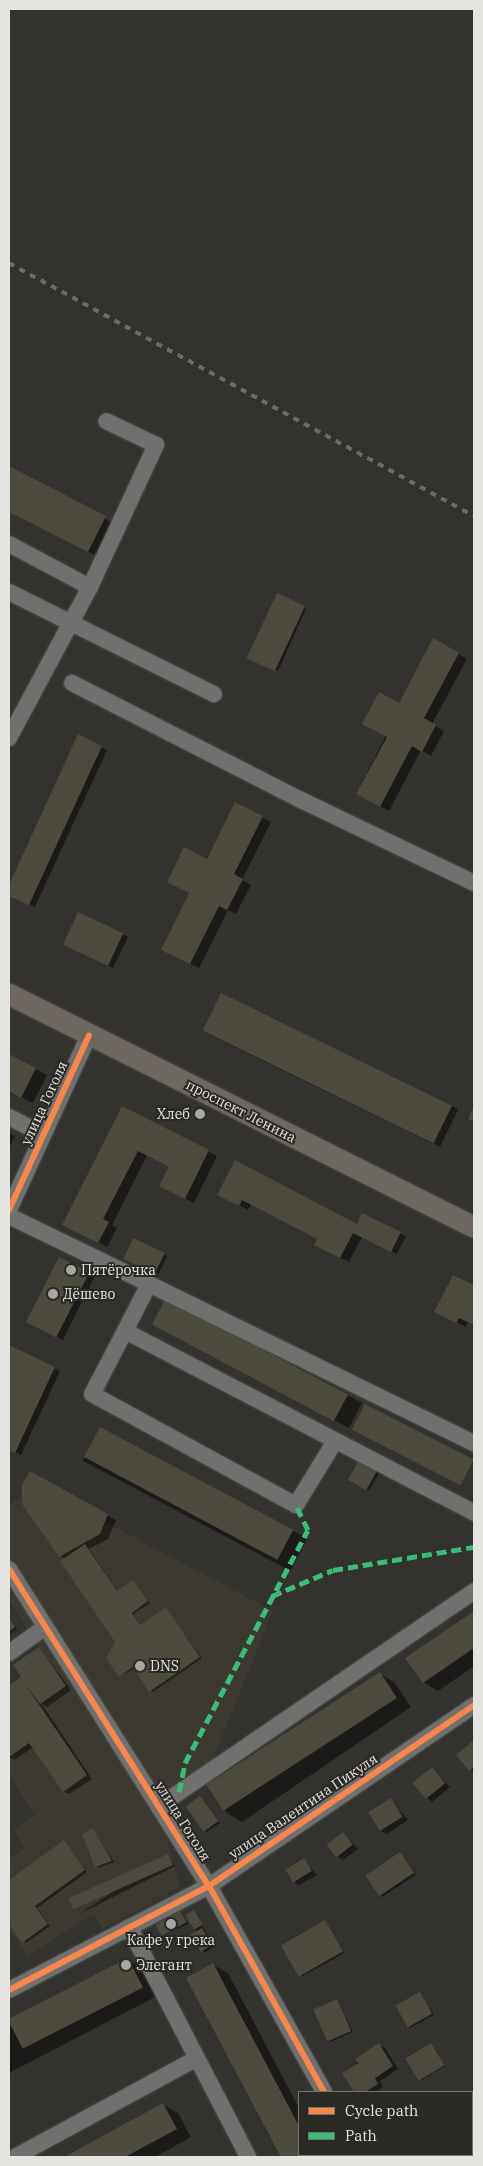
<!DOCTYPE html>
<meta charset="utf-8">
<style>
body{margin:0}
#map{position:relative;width:483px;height:2166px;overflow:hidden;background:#33322f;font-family:"IBM Plex Serif",serif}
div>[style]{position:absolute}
.built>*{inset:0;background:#3c3a30}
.shadow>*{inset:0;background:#0007;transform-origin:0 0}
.building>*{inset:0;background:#4d4a3e;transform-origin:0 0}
.roads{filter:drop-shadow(0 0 1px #4f4e4c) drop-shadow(0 0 1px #4f4e4c)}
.minor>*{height:16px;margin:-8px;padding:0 8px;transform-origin:8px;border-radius:8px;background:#70706e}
.major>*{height:21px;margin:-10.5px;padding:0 10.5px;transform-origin:10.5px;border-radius:10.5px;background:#6d6760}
.rail>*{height:4px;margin-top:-2px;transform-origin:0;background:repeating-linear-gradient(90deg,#6b6b6a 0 6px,transparent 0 12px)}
.quiet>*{height:5px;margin-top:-2.5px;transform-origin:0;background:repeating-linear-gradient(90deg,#3abd76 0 10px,transparent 0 15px)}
.cycleway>*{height:6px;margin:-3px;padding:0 3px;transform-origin:3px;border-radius:3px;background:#f5874c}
.dots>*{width:14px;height:14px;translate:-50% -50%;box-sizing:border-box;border:2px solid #2a2924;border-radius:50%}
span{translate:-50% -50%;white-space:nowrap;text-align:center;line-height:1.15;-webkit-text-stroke:4px #2a2924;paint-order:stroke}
.street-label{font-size:14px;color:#e4e4e0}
.poi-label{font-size:14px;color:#e4e4e0}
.right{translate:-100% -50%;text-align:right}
.left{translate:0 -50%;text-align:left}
.frame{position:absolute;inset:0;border:10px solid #e4e4e0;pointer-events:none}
.legend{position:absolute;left:298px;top:2091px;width:175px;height:65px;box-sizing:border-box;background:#2a2924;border:1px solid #74746f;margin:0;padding:6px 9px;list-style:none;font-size:15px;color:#e4e4e0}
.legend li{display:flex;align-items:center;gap:10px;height:25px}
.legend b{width:25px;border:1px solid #74746f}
</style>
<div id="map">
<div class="built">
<div style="clip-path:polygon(35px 1485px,273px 1611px,203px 1782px,160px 1814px,180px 1887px,103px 1929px,94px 1914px,27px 1956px,9px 1928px,9px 1859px,25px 1848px,13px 1829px,35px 1816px,9px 1773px,9px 1707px,52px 1669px,9px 1599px,9px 1505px)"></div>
</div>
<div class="shadow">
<div style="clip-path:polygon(9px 468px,123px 528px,106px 561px,9px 511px)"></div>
<div style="left:277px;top:595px;width:32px;height:69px;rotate:24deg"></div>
<div style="clip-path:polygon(434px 640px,467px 659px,432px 724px,444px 731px,431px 756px,421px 750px,389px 811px,357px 793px)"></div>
<div style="clip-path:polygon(78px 736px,107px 750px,35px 907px,9px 895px,9px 888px)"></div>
<div style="clip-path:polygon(262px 817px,271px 822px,242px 880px,251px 885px,236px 914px,228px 910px,199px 968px,171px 954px,190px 893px,207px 860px)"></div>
<div style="clip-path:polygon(122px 934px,128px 937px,113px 968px,70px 947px)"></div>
<div style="left:222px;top:994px;width:263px;height:42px;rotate:26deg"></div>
<div style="clip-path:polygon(9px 1055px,47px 1075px,33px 1103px,9px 1091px)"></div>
<div style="clip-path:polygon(122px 1107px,217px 1156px,194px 1203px,170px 1191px,170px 1167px,147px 1155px,112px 1225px,117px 1228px,107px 1247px,72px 1229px)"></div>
<div style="clip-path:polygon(9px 1133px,15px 1136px,9px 1149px)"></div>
<div style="clip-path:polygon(219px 1195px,400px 1233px,406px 1236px,397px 1254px,362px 1237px,349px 1262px,324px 1249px,318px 1239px,251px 1204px,248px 1210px)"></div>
<div style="left:134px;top:1240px;width:37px;height:20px;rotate:26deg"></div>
<div style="clip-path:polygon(60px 1259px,95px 1276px,63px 1340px,34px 1326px)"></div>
<div style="clip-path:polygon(453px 1276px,474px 1287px,474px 1324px,468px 1321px,466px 1327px,444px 1316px)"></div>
<div style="clip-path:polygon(168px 1332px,347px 1395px,362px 1403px,349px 1428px)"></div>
<div style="clip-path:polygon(9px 1347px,60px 1371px,21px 1455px,9px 1449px)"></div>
<div style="left:100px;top:1428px;width:235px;height:37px;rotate:28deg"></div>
<div style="left:360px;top:1462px;width:22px;height:21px;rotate:30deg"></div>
<div style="clip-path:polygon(30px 1473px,116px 1520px,108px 1539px,89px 1549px,118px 1592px,133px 1581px,150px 1603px,133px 1614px,141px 1626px,166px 1609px,202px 1658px,153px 1692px,135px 1668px,120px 1676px,117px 1642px,66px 1559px,60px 1556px)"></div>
<div style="clip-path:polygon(474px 1613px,474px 1666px,438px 1691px,423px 1682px,407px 1658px)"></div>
<div style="clip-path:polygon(9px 1617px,17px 1629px,9px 1635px)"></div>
<div style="clip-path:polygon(39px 1648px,71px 1690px,47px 1707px,41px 1703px,92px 1779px,69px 1794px,63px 1791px,34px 1747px,14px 1760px,9px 1757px,9px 1687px,23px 1677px)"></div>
<div style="clip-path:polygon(380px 1674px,394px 1682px,411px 1707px,242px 1822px,227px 1813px,210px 1788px)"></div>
<div style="clip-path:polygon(474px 1742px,474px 1773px,457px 1755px)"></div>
<div style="clip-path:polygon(432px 1769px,450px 1787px,432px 1802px,427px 1798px)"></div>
<div style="clip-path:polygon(200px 1798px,220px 1823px,207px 1832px,205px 1831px)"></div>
<div style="clip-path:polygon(391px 1800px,408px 1820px,387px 1834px,381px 1831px)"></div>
<div style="clip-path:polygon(93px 1830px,114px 1862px,99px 1868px,96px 1866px)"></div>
<div style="clip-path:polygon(343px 1833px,358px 1849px,343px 1860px,337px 1857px)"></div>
<div style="clip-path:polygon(64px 1842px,87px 1872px,37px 1908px,50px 1926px,26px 1943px,9px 1922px,9px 1882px)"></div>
<div style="clip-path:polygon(400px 1854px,416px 1875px,382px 1897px,380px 1896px)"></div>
<div style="clip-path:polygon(168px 1856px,175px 1866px,79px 1914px)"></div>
<div style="clip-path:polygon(304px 1860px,317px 1875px,299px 1885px,294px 1882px)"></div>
<div style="clip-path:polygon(194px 1911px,214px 1947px,204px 1953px,198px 1932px,194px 1929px)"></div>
<div style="clip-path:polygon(180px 1913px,188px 1924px,163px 1935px)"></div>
<div style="clip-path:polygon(325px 1921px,344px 1953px,301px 1977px,299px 1975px)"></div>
<div style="clip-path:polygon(128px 1960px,143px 1968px,157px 1996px,9px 2073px,9px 2022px)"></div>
<div style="clip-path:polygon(213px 1965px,228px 1973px,299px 2108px,299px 2155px,325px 2157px,282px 2157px,188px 1978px)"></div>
<div style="clip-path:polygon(420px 1994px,434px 2015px,410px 2028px,408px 2027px)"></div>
<div style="clip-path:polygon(337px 2000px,353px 2032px,330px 2042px,327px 2041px)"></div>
<div style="clip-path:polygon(379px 2045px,385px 2048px,398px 2069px,380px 2081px,383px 2087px,375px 2092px,355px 2092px,343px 2073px)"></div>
<div style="clip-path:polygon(431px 2045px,445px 2066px,421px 2080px,419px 2079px)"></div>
<div style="clip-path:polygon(163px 2105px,178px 2113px,191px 2137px,155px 2157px,67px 2157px)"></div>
<div style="left:474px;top:2112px;width:26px;height:2px;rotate:90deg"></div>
<div style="left:409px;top:2155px;width:21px;height:2px"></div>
</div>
<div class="building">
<div style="clip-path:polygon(9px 466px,106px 516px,88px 552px,9px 512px)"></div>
<div style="left:277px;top:593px;width:31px;height:72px;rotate:25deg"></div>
<div style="clip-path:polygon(433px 638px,459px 653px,424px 718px,436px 725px,422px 752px,412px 746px,380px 807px,356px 794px,387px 737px,362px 724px,379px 692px,399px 703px)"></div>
<div style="clip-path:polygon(78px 734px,102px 746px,29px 905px,9px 896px,9px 885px)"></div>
<div style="clip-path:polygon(235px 802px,263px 816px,234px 874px,243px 879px,227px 910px,219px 906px,190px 964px,161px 950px,189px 893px,167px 882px,184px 847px,207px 859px)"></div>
<div style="left:78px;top:912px;width:50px;height:36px;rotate:25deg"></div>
<div style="left:221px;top:993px;width:257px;height:42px;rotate:26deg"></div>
<div style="clip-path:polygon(9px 1054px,36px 1068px,21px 1098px,9px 1091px)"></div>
<div style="clip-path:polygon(122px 1106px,209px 1150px,185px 1199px,159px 1186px,169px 1167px,138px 1151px,103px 1219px,109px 1222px,98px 1243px,62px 1225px)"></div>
<div style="clip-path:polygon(474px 1106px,474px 1122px,468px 1119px)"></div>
<div style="clip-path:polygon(235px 1160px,357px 1224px,362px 1213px,401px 1232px,391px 1252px,353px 1233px,340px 1258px,314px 1245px,317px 1239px,242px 1200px,239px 1206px,217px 1195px)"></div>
<div style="left:133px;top:1238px;width:35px;height:23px;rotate:25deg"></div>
<div style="left:59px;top:1257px;width:34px;height:73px;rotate:27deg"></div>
<div style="clip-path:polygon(453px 1275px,474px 1285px,474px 1325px,459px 1318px,456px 1323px,434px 1312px)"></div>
<div style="left:166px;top:1298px;width:206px;height:30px;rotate:28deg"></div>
<div style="clip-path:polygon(9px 1345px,55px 1367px,15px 1453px,9px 1450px)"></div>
<div style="left:365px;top:1404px;width:122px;height:29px;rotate:27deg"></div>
<div style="left:100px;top:1427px;width:219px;height:34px;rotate:28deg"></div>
<div style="left:359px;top:1460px;width:21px;height:23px;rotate:29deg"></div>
<div style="clip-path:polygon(30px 1471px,108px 1514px,100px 1534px,59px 1557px,22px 1504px,22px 1485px)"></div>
<div style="clip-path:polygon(85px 1544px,117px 1591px,133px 1580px,148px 1601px,132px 1613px,140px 1625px,166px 1607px,200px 1657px,149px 1692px,133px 1667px,119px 1677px,106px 1658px,115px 1642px,60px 1561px)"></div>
<div style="clip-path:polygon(474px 1611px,474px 1648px,423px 1683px,405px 1658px)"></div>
<div style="clip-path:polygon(9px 1617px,15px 1627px,9px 1632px)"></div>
<div style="clip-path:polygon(39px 1647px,66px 1686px,40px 1704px,25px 1684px,87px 1775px,63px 1792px,29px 1743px,9px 1757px,9px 1685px,21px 1677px,13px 1665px)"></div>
<div style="left:380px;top:1672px;width:31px;height:207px;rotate:57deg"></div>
<div style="clip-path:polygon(474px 1740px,474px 1767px,469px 1771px,456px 1755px)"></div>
<div style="left:432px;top:1767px;width:21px;height:25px;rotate:51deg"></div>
<div style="left:200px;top:1796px;width:31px;height:18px;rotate:54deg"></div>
<div style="left:391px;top:1798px;width:22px;height:27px;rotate:58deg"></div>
<div style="clip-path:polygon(93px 1828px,112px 1861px,95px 1867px,82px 1834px)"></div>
<div style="left:343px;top:1832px;width:16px;height:21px;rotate:52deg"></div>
<div style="clip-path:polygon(64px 1840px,85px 1870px,35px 1906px,48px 1924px,22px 1943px,9px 1924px,9px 1880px)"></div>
<div style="left:400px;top:1852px;width:25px;height:42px;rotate:56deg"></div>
<div style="left:168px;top:1854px;width:12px;height:109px;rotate:66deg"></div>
<div style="left:304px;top:1858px;width:15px;height:22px;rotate:58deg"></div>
<div style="left:194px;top:1910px;width:17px;height:10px;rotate:59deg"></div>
<div style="left:180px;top:1911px;width:13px;height:28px;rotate:61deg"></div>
<div style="left:325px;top:1920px;width:36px;height:51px;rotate:60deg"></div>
<div style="left:202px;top:1928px;width:20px;height:13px;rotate:60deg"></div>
<div style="left:128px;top:1958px;width:33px;height:135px;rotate:63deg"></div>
<div style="clip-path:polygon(213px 1963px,299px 2126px,299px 2155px,322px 2157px,281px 2157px,186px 1978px)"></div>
<div style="left:420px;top:1992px;width:25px;height:28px;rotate:61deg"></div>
<div style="left:337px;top:1999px;width:35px;height:26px;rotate:66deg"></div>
<div style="clip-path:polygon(379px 2043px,393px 2066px,375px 2078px,378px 2084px,365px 2092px,354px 2092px,342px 2073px,358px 2063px,355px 2059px)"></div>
<div style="left:431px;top:2043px;width:26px;height:30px;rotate:59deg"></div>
<div style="clip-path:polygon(163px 2103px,177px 2129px,125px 2157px,64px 2157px)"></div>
<div style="clip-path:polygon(474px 2110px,474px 2131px,472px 2133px,472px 2112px)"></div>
<div style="clip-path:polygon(408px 2155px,427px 2155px,429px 2157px,409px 2157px)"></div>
</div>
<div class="roads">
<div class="minor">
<div style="left:9px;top:544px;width:92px;rotate:28deg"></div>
<div style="left:9px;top:592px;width:229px;rotate:26.5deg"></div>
<div style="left:72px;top:683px;width:257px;rotate:27.1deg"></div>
<div style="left:301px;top:800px;width:192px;rotate:25.6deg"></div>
<div style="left:9px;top:738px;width:171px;rotate:-61.8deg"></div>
<div style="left:90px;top:587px;width:157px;rotate:-65.1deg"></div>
<div style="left:156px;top:445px;width:55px;rotate:-154.4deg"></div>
<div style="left:9px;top:1117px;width:38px;rotate:27deg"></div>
<div style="left:9px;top:1210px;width:192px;rotate:-65.4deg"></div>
<div style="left:9px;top:1216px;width:156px;rotate:25.9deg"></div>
<div style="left:149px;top:1284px;width:53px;rotate:117.1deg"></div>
<div style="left:125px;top:1331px;width:394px;rotate:27.5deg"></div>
<div style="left:149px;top:1284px;width:362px;rotate:26.1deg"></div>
<div style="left:125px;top:1331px;width:71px;rotate:117.6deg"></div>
<div style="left:92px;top:1394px;width:232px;rotate:28.6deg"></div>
<div style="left:296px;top:1505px;width:75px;rotate:-58.6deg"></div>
<div style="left:9px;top:1569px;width:375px;rotate:57.8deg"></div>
<div style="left:209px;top:1886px;width:236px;rotate:60.8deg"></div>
<div style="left:9px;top:1653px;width:44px;rotate:-35.8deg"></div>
<div style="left:159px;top:1806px;width:381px;rotate:-34.3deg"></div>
<div style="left:129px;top:1927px;width:259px;rotate:62.6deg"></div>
<div style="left:9px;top:1990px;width:225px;rotate:-27.5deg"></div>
<div style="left:209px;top:1886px;width:321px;rotate:-34.3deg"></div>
<div style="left:359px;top:2155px;width:2px;rotate:63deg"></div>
<div style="left:15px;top:2157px;width:207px;rotate:-28.5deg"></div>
</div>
<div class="major">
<div style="left:9px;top:994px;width:520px;rotate:26.61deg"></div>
</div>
</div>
<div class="rail">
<div style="left:9px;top:263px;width:529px;rotate:28.55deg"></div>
</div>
<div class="quiet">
<div style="left:272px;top:1596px;width:66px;rotate:-23.1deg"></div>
<div style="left:333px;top:1570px;width:143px;rotate:-9.3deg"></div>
<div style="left:179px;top:1792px;width:30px;rotate:-78deg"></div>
<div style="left:185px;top:1763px;width:263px;rotate:-62.2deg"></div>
<div style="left:308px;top:1530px;width:28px;rotate:-116deg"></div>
</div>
<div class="cycleway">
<div style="left:9px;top:1210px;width:192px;rotate:-65.4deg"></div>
<div style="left:9px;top:1569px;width:375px;rotate:57.8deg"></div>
<div style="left:209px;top:1886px;width:236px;rotate:60.8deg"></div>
<div style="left:9px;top:1990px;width:225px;rotate:-27.5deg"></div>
<div style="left:209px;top:1886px;width:321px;rotate:-34.3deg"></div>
</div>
<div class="dots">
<div style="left:200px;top:1114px;background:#a6a6a2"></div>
<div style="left:71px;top:1270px;background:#a6a6a2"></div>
<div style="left:53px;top:1294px;background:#a6a6a2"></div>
<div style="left:140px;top:1666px;background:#a6a6a2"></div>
<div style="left:171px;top:1924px;background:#a6a6a2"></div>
<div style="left:126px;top:1965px;background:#a6a6a2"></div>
</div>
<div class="street-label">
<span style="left:44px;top:1103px;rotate:-65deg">улица Гоголя</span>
<span style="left:241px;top:1111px;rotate:27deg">проспект Ленина</span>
<span style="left:303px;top:1806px;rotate:-34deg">улица Валентина Пикуля</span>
<span style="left:183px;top:1821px;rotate:58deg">улица Гоголя</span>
</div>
<div class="poi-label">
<span class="right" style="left:190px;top:1114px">Хлеб</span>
<span class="left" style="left:81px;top:1270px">Пятёрочка</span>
<span class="left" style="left:63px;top:1294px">Дёшево</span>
<span class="left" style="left:150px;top:1666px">DNS</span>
<span style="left:171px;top:1940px">Кафе у грека</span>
<span class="left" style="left:136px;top:1965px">Элегант</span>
</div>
<div class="frame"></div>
<ul class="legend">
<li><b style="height:6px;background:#f5874c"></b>Cycle path</li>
<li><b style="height:6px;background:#3abd76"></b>Path</li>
</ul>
</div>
